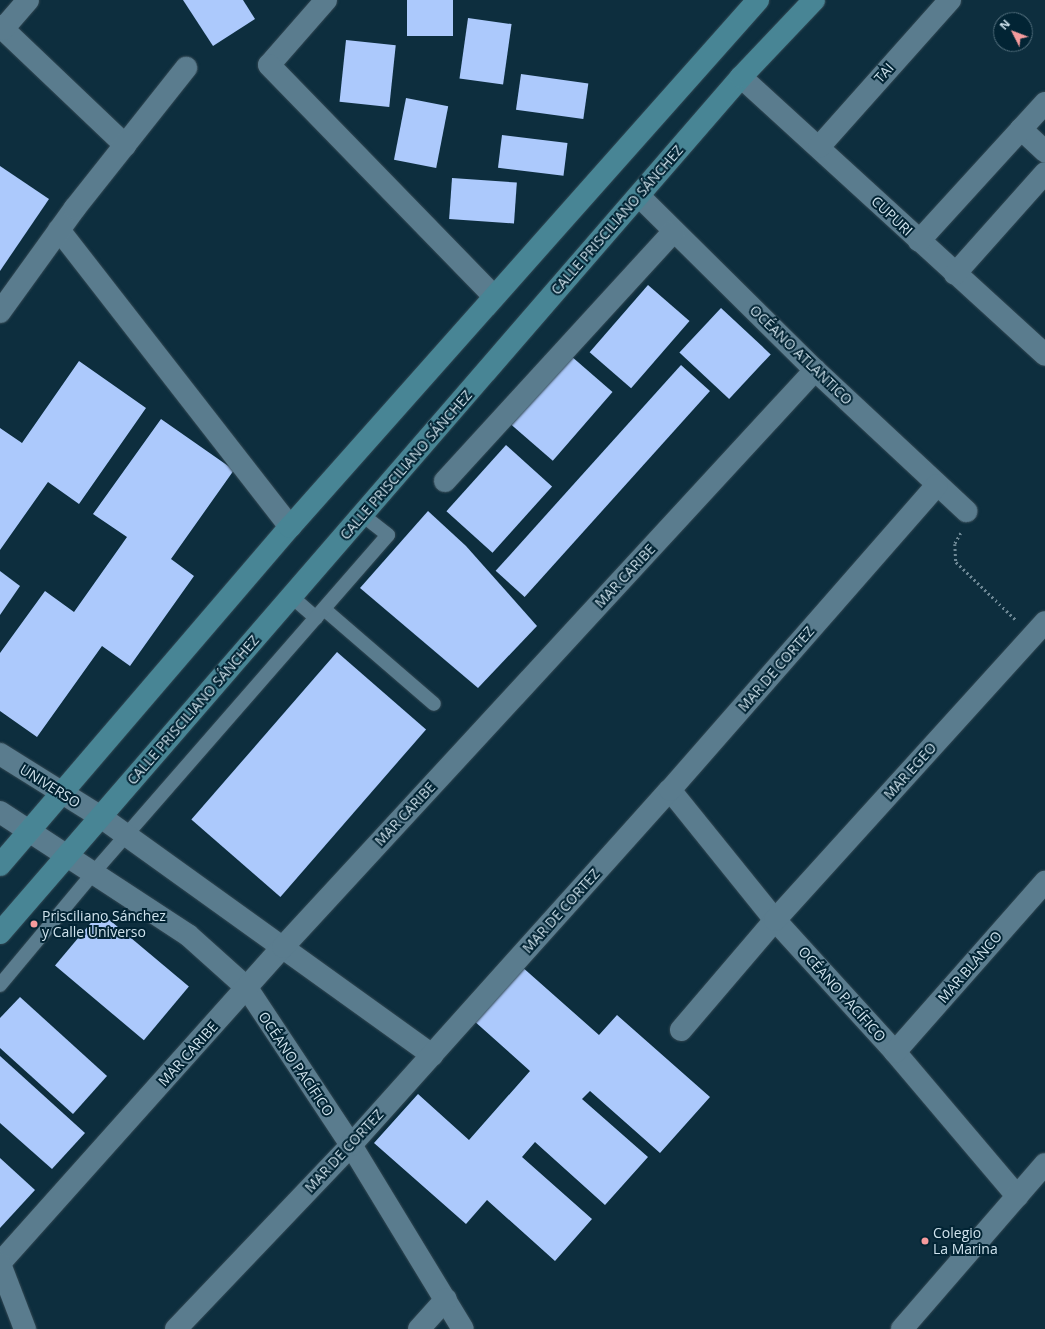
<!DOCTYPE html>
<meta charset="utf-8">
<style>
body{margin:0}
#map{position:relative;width:1045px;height:1329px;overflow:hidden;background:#0d2e3e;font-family:"Open Sans",sans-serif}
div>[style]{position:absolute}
.building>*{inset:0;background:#acc9fc;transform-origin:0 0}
.path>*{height:2.5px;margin-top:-1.25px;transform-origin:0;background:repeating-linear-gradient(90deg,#6e8895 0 2px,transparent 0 5px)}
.roads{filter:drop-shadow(0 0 1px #324752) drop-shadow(0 0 1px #324752)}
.lane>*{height:14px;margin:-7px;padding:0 7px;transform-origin:7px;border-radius:7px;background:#5a7c8e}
.street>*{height:22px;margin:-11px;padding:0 11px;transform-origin:11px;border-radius:11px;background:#5a7c8e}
.secondary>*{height:22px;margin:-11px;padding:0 11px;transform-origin:11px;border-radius:11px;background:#488595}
.dots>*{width:11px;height:11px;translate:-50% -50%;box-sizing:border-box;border:2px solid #022434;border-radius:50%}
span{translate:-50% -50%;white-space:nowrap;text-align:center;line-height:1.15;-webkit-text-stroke:4px #022434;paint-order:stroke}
.street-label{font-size:14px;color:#d0e3ed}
.poi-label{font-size:14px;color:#d0e3ed}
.left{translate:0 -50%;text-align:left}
.north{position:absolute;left:993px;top:12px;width:40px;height:40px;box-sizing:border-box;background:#022434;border:1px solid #54707e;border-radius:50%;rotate:312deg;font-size:11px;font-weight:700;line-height:16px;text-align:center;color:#d0e3ed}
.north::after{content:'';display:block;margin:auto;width:14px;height:18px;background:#f59b9d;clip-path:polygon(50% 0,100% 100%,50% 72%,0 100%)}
</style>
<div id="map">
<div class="building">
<div style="clip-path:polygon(183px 0,243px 0,255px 19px,213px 46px)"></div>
<div style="left:407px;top:0;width:46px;height:36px"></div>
<div style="left:468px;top:18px;width:44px;height:61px;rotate:8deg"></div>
<div style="left:346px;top:40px;width:50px;height:62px;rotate:6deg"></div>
<div style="left:521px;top:74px;width:68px;height:36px;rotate:8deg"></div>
<div style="left:406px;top:98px;width:43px;height:63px;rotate:11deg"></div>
<div style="left:502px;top:135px;width:66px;height:33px;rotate:7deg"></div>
<div style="clip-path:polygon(0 166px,49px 199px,0 271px)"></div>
<div style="left:452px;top:178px;width:65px;height:41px;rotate:4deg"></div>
<div style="left:648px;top:285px;width:55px;height:89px;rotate:41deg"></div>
<div style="left:721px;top:308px;width:68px;height:61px;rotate:43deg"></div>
<div style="left:571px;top:356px;width:55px;height:91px;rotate:41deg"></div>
<div style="clip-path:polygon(79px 361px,146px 408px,79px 504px,48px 482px,0 550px,0 428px,22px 443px)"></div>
<div style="left:681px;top:365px;width:39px;height:277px;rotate:42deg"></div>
<div style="clip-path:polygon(161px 419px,234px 470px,171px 559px,194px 576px,130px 666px,102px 646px,37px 737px,0 711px,0 653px,45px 591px,74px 612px,127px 537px,93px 514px)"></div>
<div style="left:506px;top:445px;width:62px;height:89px;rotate:42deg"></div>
<div style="clip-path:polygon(428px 511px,466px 546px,537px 626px,478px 688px,360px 588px)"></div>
<div style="clip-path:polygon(0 571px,20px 586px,0 615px)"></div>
<div style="left:337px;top:652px;width:118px;height:222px;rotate:41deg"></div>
<div style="left:100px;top:912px;width:116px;height:70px;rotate:40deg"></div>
<div style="clip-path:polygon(521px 966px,599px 1035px,617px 1015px,710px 1097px,660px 1153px,590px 1091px,582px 1099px,648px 1157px,605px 1205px,535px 1142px,522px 1157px,592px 1219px,555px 1261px,487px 1200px,466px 1224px,374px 1143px,418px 1094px,469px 1140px,530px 1071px,473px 1020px)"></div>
<div style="clip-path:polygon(20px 997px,107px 1076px,73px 1114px,0 1048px,0 1018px)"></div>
<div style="clip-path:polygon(0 1056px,85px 1133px,52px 1169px,0 1123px)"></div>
<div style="clip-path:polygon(0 1158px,35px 1190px,0 1228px)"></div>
</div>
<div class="path">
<div style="left:961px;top:533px;width:13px;rotate:119deg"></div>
<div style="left:955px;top:544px;width:18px;rotate:87deg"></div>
<div style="left:956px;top:562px;width:83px;rotate:44deg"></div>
</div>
<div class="roads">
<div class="lane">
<div style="left:292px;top:597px;width:32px;rotate:41deg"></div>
<div style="left:324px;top:609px;width:145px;rotate:40.8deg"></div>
<div style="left:0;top:985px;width:147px;rotate:-50.2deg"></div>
<div style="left:94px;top:872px;width:447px;rotate:-48.9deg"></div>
<div style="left:388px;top:535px;width:33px;rotate:-142deg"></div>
</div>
<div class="street">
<div style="left:326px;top:0;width:86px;rotate:131.2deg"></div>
<div style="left:269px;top:65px;width:322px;rotate:45.8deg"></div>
<div style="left:0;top:26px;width:173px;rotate:43.6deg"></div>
<div style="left:3px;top:29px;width:38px;rotate:-49deg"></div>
<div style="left:741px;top:77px;width:412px;rotate:42.4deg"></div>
<div style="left:1021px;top:129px;width:33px;rotate:43deg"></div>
<div style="left:819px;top:147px;width:197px;rotate:-48.3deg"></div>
<div style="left:639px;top:196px;width:247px;rotate:44.7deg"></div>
<div style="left:815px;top:370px;width:207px;rotate:43deg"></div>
<div style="left:59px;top:230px;width:376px;rotate:52.1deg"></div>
<div style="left:919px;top:241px;width:187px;rotate:-47.6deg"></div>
<div style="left:955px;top:274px;width:135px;rotate:-48.3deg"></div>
<div style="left:0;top:312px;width:128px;rotate:-54.2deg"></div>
<div style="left:75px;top:208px;width:179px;rotate:-51.6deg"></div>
<div style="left:445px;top:481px;width:338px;rotate:-47.5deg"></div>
<div style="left:0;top:754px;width:119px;rotate:32deg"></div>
<div style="left:101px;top:817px;width:408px;rotate:35.7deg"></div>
<div style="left:670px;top:790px;width:167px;rotate:51.1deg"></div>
<div style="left:775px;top:920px;width:178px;rotate:47.7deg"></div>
<div style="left:895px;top:1052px;width:189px;rotate:49.7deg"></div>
<div style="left:0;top:812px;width:225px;rotate:33.2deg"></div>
<div style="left:188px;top:935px;width:79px;rotate:41.9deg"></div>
<div style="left:247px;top:988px;width:188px;rotate:56.5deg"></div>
<div style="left:351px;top:1145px;width:215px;rotate:58.7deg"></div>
<div style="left:681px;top:1030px;width:145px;rotate:-49.5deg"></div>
<div style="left:775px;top:920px;width:402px;rotate:-47.8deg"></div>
<div style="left:895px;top:1052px;width:227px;rotate:-48.6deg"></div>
<div style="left:0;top:1263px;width:424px;rotate:-48.2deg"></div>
<div style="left:283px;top:947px;width:785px;rotate:-47.32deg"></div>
<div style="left:0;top:1264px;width:70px;rotate:69deg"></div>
<div style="left:176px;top:1329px;width:254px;rotate:-46.4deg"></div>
<div style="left:351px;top:1145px;width:477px;rotate:-48.1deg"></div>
<div style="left:670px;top:790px;width:405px;rotate:-48.8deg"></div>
<div style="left:419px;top:1329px;width:40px;rotate:-48deg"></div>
<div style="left:902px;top:1329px;width:218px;rotate:-49.1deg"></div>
</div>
<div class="secondary">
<div style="left:0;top:865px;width:445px;rotate:-49.4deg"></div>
<div style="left:290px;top:527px;width:705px;rotate:-48.39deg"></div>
<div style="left:0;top:933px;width:1132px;rotate:-49.12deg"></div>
<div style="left:741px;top:77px;width:106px;rotate:-46.5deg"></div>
</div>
</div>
<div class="dots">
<div style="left:34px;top:924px;background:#f59b9d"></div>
<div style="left:925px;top:1241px;background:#f59b9d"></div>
</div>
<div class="street-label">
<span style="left:884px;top:73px;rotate:-48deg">TAI</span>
<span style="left:892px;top:216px;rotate:43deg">CUPURI</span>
<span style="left:617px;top:220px;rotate:-49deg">CALLE PRISCILIANO SÁNCHEZ</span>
<span style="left:801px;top:355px;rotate:44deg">OCÉANO ATLANTICO</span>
<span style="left:406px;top:465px;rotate:-49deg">CALLE PRISCILIANO SÁNCHEZ</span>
<span style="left:625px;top:576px;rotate:-47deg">MAR CARIBE</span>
<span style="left:776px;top:669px;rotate:-49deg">MAR DE CORTEZ</span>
<span style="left:193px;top:710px;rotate:-49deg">CALLE PRISCILIANO SÁNCHEZ</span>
<span style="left:910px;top:771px;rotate:-48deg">MAR EGEO</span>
<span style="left:50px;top:786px;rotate:32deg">UNIVERSO</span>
<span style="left:405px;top:814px;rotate:-47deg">MAR CARIBE</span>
<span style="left:561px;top:911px;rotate:-48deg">MAR DE CORTEZ</span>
<span style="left:970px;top:967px;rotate:-49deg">MAR BLANCO</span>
<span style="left:842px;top:994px;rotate:48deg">OCÉANO PACÍFICO</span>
<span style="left:188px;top:1054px;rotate:-48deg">MAR CARIBE</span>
<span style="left:296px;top:1064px;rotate:56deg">OCÉANO PACÍFICO</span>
<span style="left:344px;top:1151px;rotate:-47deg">MAR DE CORTEZ</span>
</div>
<div class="poi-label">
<span class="left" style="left:42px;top:924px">Prisciliano Sánchez<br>y Calle Universo</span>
<span class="left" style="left:933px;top:1241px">Colegio<br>La Marina</span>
</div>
<div class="north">N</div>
</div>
